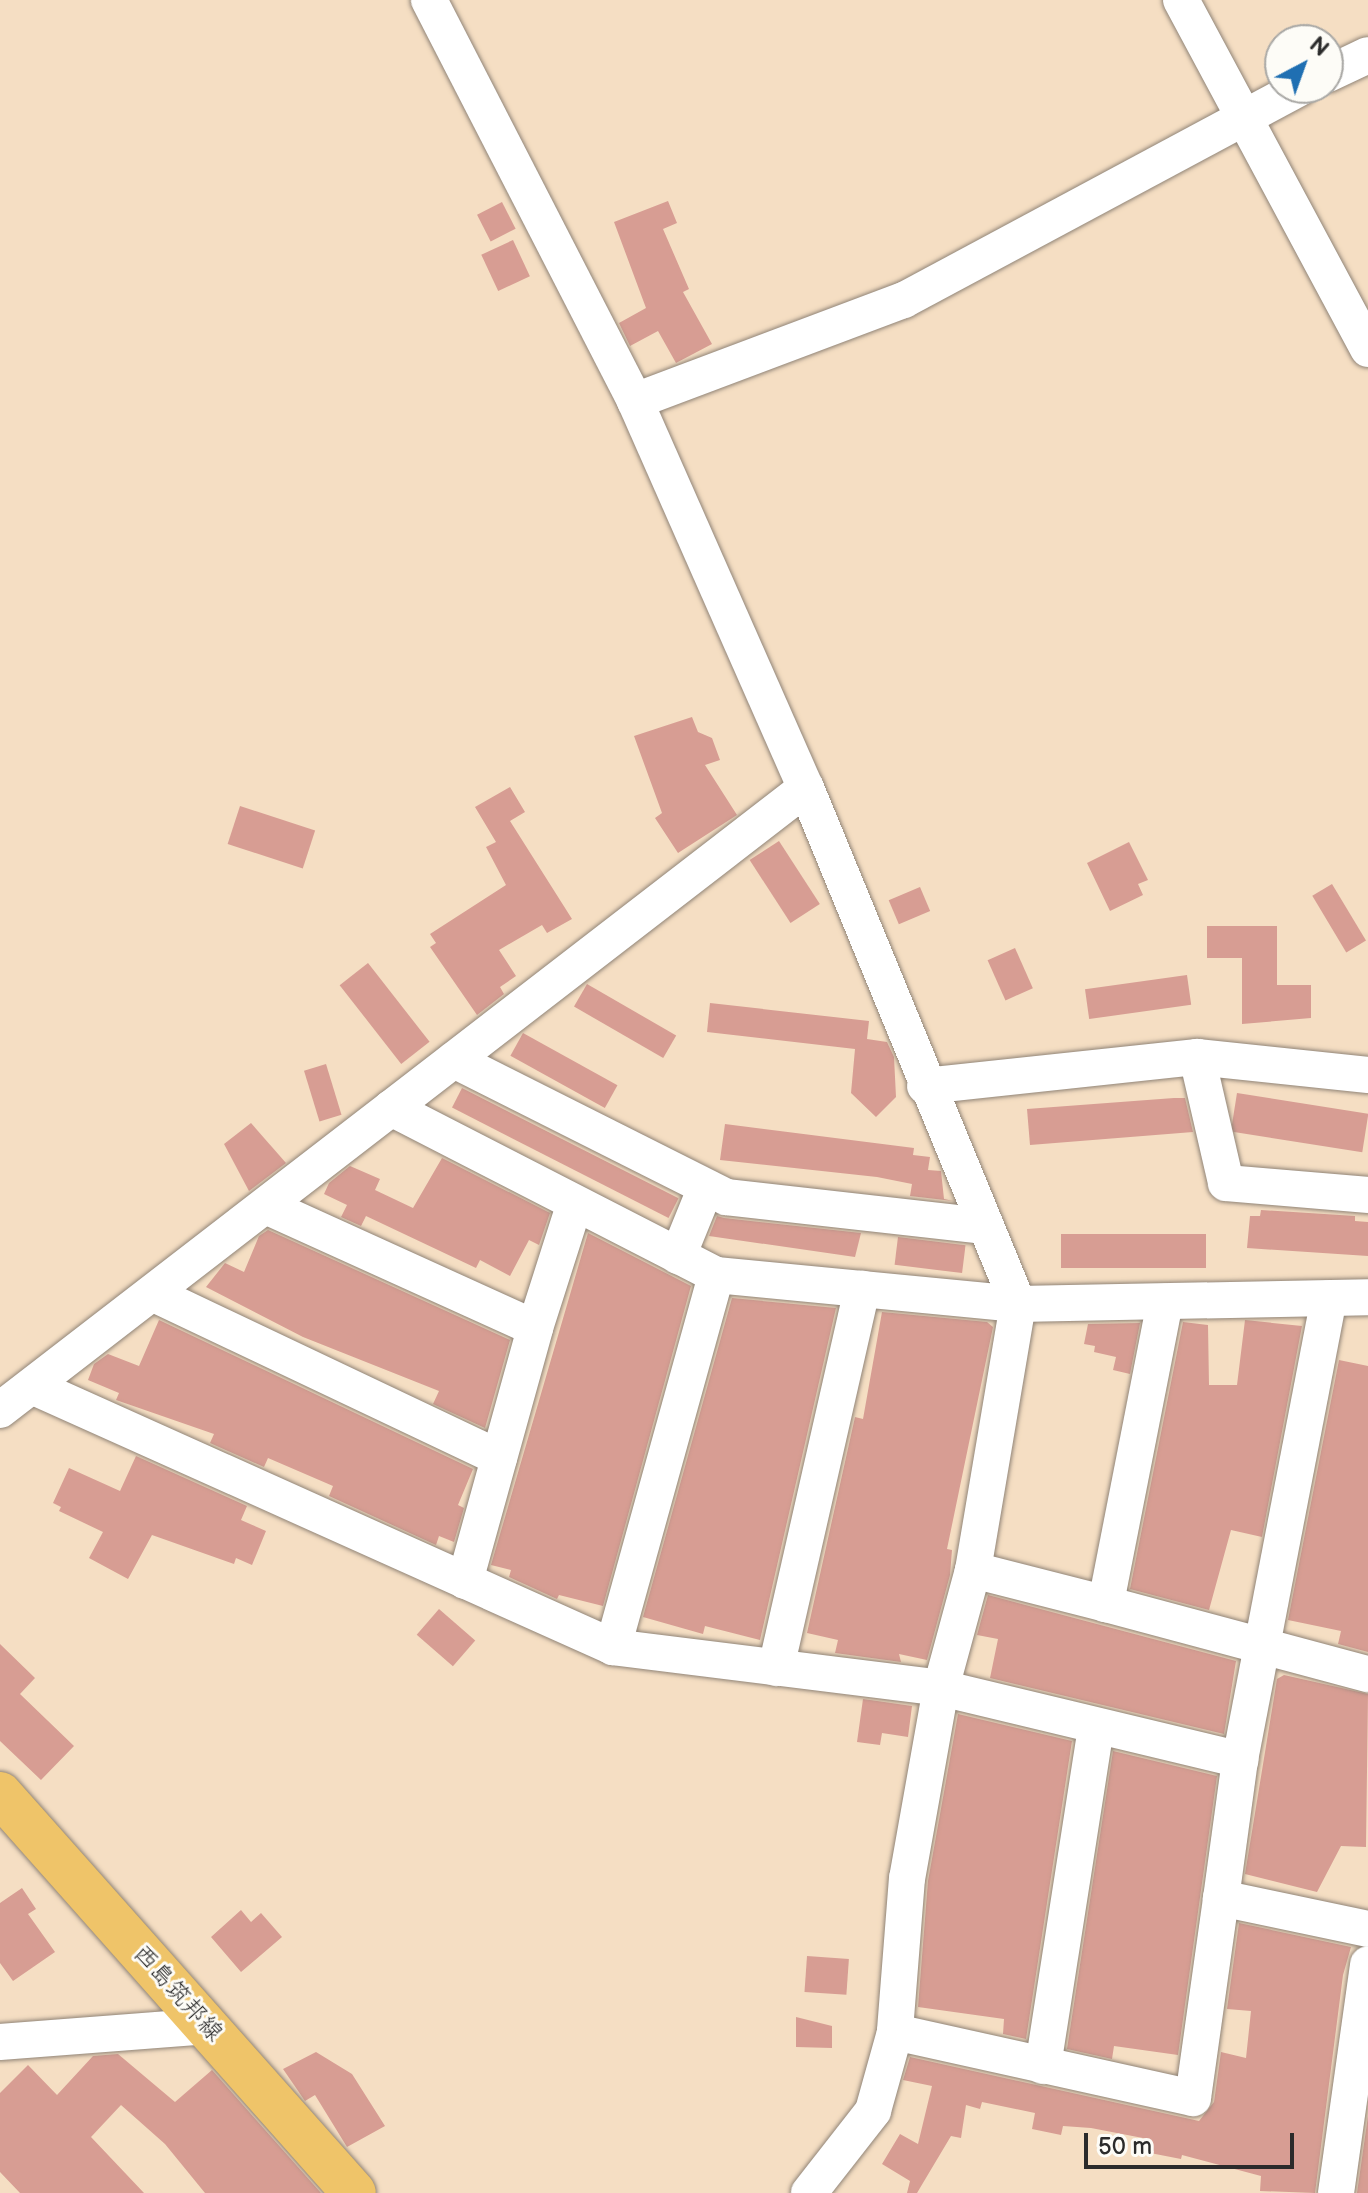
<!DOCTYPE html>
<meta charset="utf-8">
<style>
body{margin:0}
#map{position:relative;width:1368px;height:2193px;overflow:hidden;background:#f5dec3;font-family:"Balsamiq Sans","Klee One",sans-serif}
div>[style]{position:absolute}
.building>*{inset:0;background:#d79d93;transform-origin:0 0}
.roads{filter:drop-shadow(0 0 2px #908477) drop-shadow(0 0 2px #908477)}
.minor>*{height:36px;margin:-18px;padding:0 18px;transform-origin:18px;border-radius:18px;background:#fff}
.major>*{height:44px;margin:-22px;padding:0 22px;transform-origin:22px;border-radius:22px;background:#efc469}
span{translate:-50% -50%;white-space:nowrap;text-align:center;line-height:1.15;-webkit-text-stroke:6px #fdfcf7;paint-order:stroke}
.street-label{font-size:24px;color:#2b2b2b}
.north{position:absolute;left:1264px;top:24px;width:80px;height:80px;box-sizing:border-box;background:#fdfcf7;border:2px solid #a9a8a5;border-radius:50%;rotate:41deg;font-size:22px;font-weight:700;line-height:32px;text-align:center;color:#2b2b2b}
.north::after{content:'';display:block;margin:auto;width:28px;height:36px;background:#1f6fb2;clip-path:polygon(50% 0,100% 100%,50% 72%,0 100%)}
.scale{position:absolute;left:1084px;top:2133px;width:210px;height:36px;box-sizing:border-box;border:4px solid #2b2b2b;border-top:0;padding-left:10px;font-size:24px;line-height:28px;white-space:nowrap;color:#2b2b2b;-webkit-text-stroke:6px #fdfcf7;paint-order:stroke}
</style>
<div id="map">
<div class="building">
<div style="clip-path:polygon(668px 201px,677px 223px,663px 229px,689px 289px,683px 292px,712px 344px,676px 363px,658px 331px,630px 346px,619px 323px,646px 308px,614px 222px)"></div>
<div style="left:502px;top:202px;width:30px;height:28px;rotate:63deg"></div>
<div style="left:513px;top:240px;width:40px;height:35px;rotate:65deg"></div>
<div style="clip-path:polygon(692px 717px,698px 732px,712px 738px,720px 760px,705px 765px,737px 815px,678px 853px,655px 818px,662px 813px,634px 736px)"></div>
<div style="clip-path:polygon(510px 787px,525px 812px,510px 821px,572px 919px,547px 933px,542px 925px,499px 950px,516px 976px,500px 987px,504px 994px,477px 1015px,430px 947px,436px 943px,430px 934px,506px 885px,486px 847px,496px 842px,475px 807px)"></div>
<div style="left:240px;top:806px;width:79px;height:40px;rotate:18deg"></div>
<div style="left:779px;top:841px;width:75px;height:35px;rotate:57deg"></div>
<div style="clip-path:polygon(1129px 842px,1148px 880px,1138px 884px,1143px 895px,1110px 911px,1087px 863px)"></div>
<div style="left:1332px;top:884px;width:66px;height:23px;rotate:59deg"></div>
<div style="left:920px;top:887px;width:26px;height:34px;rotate:67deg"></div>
<div style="clip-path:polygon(1207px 926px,1277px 926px,1277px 985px,1311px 985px,1311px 1018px,1242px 1024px,1242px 958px,1207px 958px)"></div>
<div style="left:1015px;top:948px;width:44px;height:30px;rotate:66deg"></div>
<div style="left:368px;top:963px;width:100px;height:36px;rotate:52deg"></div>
<div style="left:1187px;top:975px;width:30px;height:103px;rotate:82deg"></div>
<div style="left:587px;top:984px;width:103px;height:26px;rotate:30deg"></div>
<div style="clip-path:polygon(710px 1003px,869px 1021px,867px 1039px,887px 1042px,894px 1057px,896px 1097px,876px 1117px,851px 1093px,855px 1049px,707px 1032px)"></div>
<div style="left:523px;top:1033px;width:108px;height:26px;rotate:29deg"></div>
<div style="left:326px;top:1064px;width:53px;height:23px;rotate:73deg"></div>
<div style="left:462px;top:1088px;width:243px;height:22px;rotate:27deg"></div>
<div style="left:1237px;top:1093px;width:133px;height:39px;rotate:9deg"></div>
<div style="clip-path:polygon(1174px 1098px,1185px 1098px,1193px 1132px,1030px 1145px,1027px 1109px)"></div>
<div style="clip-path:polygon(251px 1123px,286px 1163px,249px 1191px,224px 1144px)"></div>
<div style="clip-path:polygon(725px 1124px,914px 1148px,913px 1155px,930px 1157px,928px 1170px,941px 1171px,944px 1199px,953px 1201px,910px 1196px,912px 1184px,877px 1177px,720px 1160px)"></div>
<div style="clip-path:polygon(442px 1158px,550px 1213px,539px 1245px,529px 1240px,510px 1276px,480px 1260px,476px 1268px,366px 1216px,361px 1226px,341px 1217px,347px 1205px,324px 1194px,329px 1183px,350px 1166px,380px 1179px,375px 1190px,413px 1208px)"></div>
<div style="clip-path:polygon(1261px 1210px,1355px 1216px,1355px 1221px,1368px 1222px,1368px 1256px,1247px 1248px,1250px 1216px,1260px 1216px)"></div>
<div style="clip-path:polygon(717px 1216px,724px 1218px,861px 1233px,855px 1257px,709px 1236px)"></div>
<div style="clip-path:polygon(268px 1230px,510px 1340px,485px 1428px,433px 1404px,439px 1391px,303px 1337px,206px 1287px,225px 1263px,244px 1272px,259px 1236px)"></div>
<div style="clip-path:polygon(588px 1233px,691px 1286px,603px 1606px,559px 1595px,557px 1599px,509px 1577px,511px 1570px,491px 1565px)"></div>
<div style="left:1206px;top:1234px;width:34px;height:145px;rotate:90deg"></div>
<div style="left:898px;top:1237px;width:68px;height:28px;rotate:7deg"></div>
<div style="clip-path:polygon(732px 1298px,836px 1308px,760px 1640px,705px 1626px,703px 1634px,643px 1617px)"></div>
<div style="clip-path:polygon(882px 1312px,987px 1322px,993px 1327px,947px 1549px,952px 1550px,950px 1575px,927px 1660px,899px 1654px,901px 1662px,835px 1653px,838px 1640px,807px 1633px,855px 1417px,863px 1419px)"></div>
<div style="clip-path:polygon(159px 1320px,473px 1469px,458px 1505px,464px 1508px,454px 1542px,439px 1536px,436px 1545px,329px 1496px,333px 1486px,268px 1458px,264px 1467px,210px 1443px,214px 1434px,116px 1400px,119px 1393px,88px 1380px,94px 1364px,108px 1354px,139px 1366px)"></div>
<div style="clip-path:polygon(1245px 1320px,1302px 1326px,1262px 1537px,1231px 1530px,1209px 1610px,1130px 1589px,1183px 1322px,1208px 1325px,1209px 1385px,1237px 1385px)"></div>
<div style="clip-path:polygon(1140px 1323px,1130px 1374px,1113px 1370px,1116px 1357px,1094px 1352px,1095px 1346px,1084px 1344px,1088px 1324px)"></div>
<div style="clip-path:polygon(1339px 1360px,1368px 1366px,1368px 1652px,1338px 1644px,1341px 1631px,1288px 1620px)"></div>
<div style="clip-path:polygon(136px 1456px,247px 1506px,241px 1520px,266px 1531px,252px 1565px,236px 1558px,234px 1564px,152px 1535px,128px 1579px,89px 1558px,103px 1532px,59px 1511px,61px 1507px,53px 1503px,69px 1468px,120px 1491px)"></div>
<div style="clip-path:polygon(988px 1595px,1236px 1661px,1224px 1734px,990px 1678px,998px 1639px,977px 1635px)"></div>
<div style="left:439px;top:1609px;width:48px;height:34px;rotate:41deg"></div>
<div style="clip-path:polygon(0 1644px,35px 1678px,20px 1694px,74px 1746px,41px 1780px,0 1741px)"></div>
<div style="clip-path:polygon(1284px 1675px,1368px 1694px,1366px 1847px,1341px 1846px,1317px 1892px,1245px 1874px,1277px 1679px)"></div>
<div style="clip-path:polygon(863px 1699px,912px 1706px,908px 1737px,882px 1733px,880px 1745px,857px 1742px)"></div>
<div style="clip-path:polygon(958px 1714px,1072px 1741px,1026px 2039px,1003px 2034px,1004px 2019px,918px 2007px,928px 1881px)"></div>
<div style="clip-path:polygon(1113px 1751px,1217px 1776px,1178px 2055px,1114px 2046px,1112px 2059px,1067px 2049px)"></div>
<div style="clip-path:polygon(22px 1888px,36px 1909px,28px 1914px,55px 1952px,13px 1981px,0 1963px,0 1903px)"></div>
<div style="clip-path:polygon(241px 1910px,251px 1922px,261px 1913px,282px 1937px,241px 1972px,211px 1937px)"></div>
<div style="clip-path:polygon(1239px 1923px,1351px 1947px,1343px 1975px,1315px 2193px,1260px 2191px,1261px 2176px,1182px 2155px,1181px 2159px,1145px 2152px,1148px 2139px,1091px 2128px,1063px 2126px,1061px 2135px,1032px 2129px,1035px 2113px,982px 2102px,980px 2109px,966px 2105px,961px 2138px,951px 2136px,917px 2193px,907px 2193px,910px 2181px,882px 2164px,900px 2134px,918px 2144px,932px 2086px,903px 2080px,910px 2057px,1199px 2121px,1214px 2102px,1221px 2052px,1246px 2058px,1251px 2011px,1227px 2009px)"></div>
<div style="left:807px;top:1956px;width:42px;height:36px;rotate:4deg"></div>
<div style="clip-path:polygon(796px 2017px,832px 2026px,832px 2048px,796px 2047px)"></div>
<div style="clip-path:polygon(316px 2052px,352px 2074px,385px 2126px,347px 2147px,315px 2095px,305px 2101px,283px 2069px)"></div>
<div style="clip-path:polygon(118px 2054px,175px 2102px,212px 2070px,321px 2193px,205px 2193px,165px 2144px,121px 2105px,91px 2137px,144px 2193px,20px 2193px,0 2172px,0 2093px,28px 2065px,57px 2095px,93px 2056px)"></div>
<div style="clip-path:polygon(1368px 2116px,1368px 2193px,1357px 2193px)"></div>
</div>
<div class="roads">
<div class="minor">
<div style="left:429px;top:0;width:451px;rotate:62.8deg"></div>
<div style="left:635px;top:401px;width:423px;rotate:66.2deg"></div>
<div style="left:806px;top:788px;width:558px;rotate:67.66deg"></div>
<div style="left:1018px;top:1304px;width:270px;rotate:99.6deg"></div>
<div style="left:973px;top:1570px;width:122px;rotate:105.2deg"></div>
<div style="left:941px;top:1688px;width:193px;rotate:100.1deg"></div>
<div style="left:907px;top:1878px;width:154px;rotate:94.5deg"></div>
<div style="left:895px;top:2032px;width:82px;rotate:105.6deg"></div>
<div style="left:873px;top:2111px;width:104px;rotate:128deg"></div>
<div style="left:1181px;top:0;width:396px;rotate:61.8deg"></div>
<div style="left:1328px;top:74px;width:44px;rotate:-25.4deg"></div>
<div style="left:635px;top:401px;width:287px;rotate:-20.6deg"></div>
<div style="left:904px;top:300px;width:449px;rotate:-28.2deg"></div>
<div style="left:1197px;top:1057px;width:129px;rotate:77deg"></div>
<div style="left:1226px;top:1183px;width:143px;rotate:4.8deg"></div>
<div style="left:454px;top:1060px;width:305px;rotate:26.7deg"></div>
<div style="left:726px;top:1197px;width:261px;rotate:6.4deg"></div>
<div style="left:925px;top:1086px;width:274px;rotate:-6.1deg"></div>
<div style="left:1197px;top:1057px;width:172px;rotate:6deg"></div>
<div style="left:391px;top:1108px;width:365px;rotate:27.2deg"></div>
<div style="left:716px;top:1275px;width:303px;rotate:5.5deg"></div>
<div style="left:1018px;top:1304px;width:350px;rotate:-1.1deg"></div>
<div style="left:266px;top:1206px;width:295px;rotate:24.4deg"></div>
<div style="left:678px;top:1256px;width:74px;rotate:-67.9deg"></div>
<div style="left:154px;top:1294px;width:382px;rotate:25.4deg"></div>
<div style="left:1165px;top:1302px;width:308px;rotate:101.1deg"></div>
<div style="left:1106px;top:1604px;width:271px;rotate:15deg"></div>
<div style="left:34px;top:1387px;width:635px;rotate:24.18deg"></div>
<div style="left:613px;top:1647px;width:331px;rotate:7.1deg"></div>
<div style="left:941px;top:1688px;width:308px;rotate:13.5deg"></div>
<div style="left:1240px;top:1760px;width:139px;rotate:97.8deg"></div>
<div style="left:0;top:1410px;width:1018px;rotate:-37.66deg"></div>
<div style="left:973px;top:1570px;width:137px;rotate:14.3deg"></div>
<div style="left:465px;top:1581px;width:263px;rotate:-74.5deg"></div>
<div style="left:535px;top:1328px;width:131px;rotate:-72.3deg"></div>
<div style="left:613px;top:1647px;width:386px;rotate:-74.5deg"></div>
<div style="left:776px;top:1668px;width:389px;rotate:-77.2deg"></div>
<div style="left:1240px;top:1760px;width:470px;rotate:-79.1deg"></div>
<div style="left:895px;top:2032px;width:305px;rotate:12.5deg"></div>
<div style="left:1193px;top:2098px;width:202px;rotate:-82deg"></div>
<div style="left:1221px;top:1898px;width:150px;rotate:11.9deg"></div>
<div style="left:0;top:2042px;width:209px;rotate:-4.4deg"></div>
<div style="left:1043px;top:2066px;width:344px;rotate:-81.1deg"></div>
<div style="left:1336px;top:2193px;width:231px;rotate:-82deg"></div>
</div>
<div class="major">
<div style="left:0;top:1794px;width:533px;rotate:48.42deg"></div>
</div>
</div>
<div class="street-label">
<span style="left:178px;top:1993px;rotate:48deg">西島筑邦線</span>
</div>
<div class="north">N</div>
<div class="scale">50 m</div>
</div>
